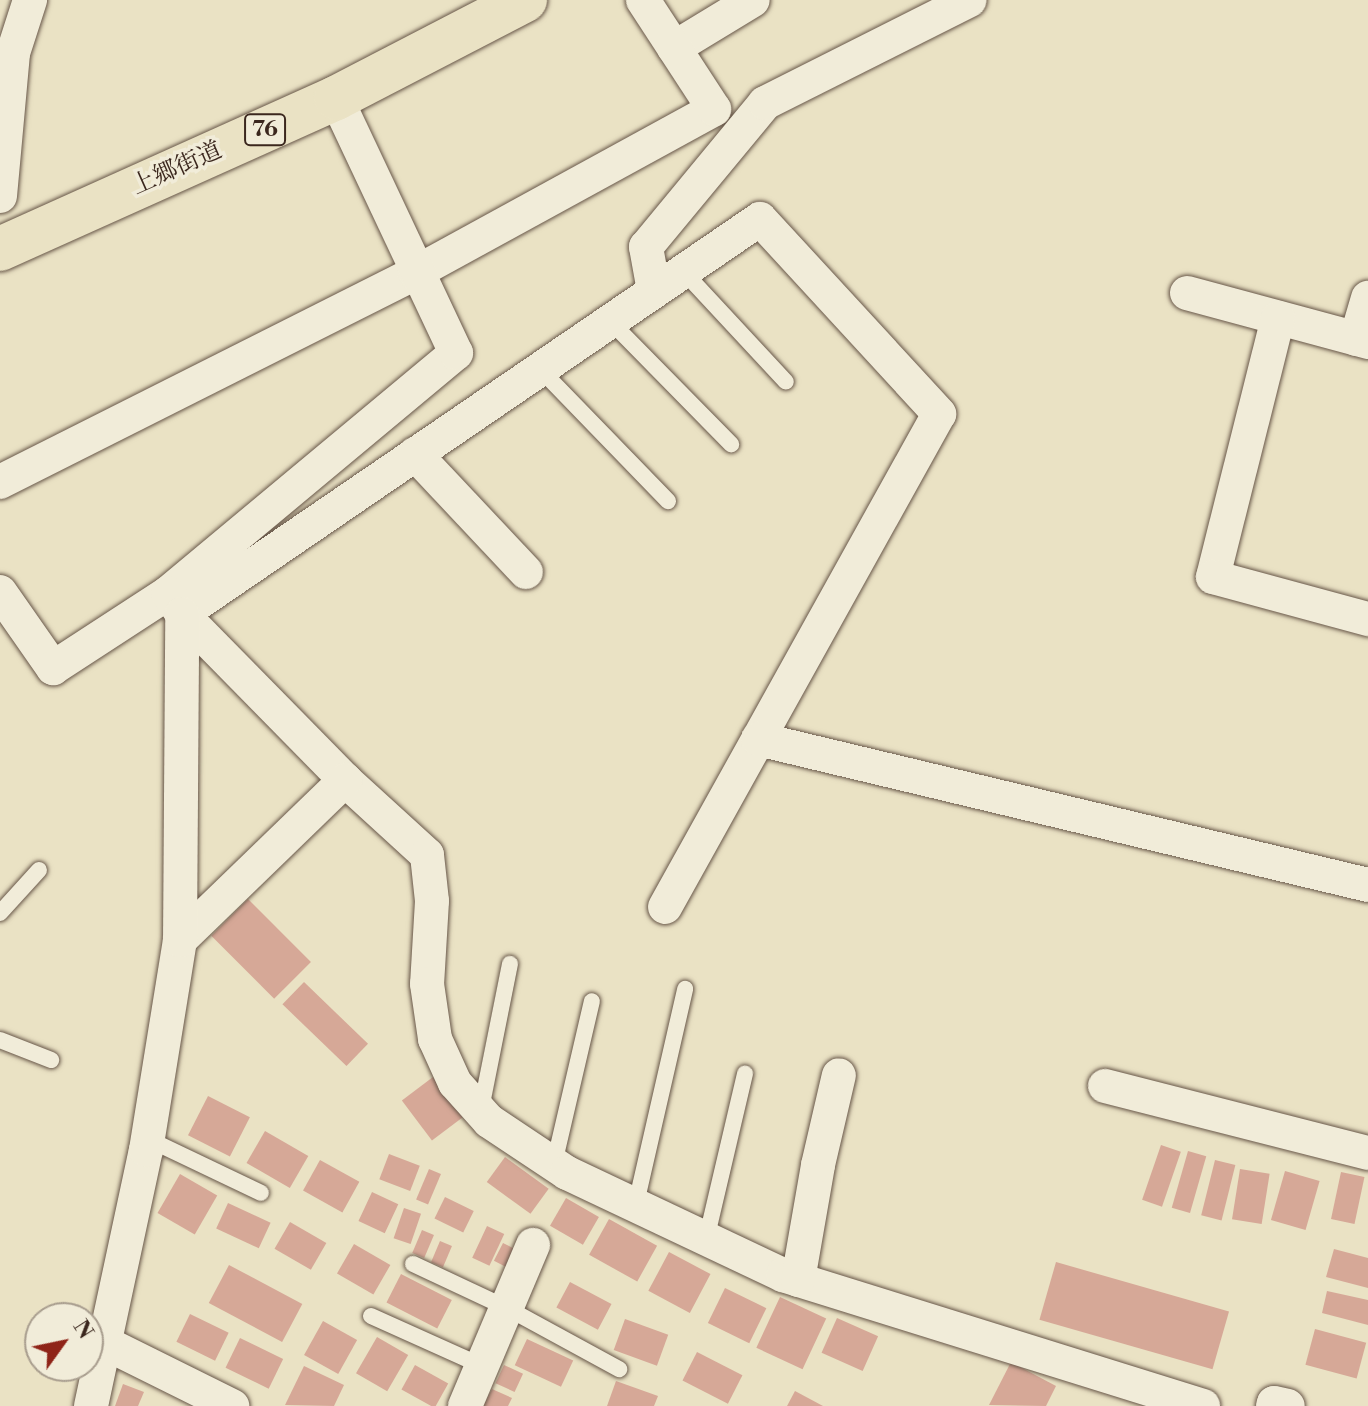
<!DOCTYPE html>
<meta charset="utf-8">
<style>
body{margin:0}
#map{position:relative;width:1368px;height:1406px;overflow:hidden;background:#eae2c4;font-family:"Libre Bodoni","Noto Serif JP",serif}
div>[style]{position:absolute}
.building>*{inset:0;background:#d6a897;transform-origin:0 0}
.roads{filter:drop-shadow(0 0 2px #675648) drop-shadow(0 0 2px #675648)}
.service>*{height:16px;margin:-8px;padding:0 8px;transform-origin:8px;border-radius:8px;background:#f1ecd9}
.minor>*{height:34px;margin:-17px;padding:0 17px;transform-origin:17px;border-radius:17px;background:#f1ecd9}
.primary>*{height:44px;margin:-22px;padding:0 22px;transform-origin:22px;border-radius:22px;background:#eae2c4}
span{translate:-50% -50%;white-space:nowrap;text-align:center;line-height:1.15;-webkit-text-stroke:7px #f1ecd9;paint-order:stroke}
.shield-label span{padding:2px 6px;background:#f1ecd9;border:2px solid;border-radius:6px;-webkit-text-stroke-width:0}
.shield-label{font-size:22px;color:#3b271e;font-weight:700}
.street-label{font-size:24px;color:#3b271e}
.north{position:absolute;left:24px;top:1302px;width:80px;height:80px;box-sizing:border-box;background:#f1ecd9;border:2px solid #a89d8e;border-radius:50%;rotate:57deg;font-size:22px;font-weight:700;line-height:32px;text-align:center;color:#3b271e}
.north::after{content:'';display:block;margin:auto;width:28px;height:36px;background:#8f2418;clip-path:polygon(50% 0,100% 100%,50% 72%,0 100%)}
</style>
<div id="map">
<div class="building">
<div style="left:248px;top:899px;width:89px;height:52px;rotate:45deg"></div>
<div style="left:304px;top:982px;width:89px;height:31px;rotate:44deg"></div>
<div style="left:433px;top:1077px;width:50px;height:39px;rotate:53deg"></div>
<div style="left:208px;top:1096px;width:47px;height:44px;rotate:27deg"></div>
<div style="left:265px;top:1131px;width:50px;height:37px;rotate:30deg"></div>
<div style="left:1161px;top:1145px;width:21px;height:58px;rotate:19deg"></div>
<div style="left:1188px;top:1151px;width:19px;height:59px;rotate:16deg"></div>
<div style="left:389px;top:1154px;width:33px;height:27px;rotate:21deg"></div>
<div style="left:505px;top:1157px;width:54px;height:31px;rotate:36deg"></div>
<div style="left:320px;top:1160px;width:45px;height:35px;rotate:29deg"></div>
<div style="left:1215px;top:1160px;width:21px;height:57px;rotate:14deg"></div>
<div style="left:429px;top:1169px;width:13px;height:33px;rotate:23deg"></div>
<div style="left:1240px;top:1169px;width:30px;height:51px;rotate:9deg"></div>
<div style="left:1285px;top:1171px;width:36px;height:51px;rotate:16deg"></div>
<div style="left:1341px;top:1172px;width:24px;height:48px;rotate:12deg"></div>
<div style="left:180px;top:1174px;width:43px;height:45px;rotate:30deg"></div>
<div style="left:372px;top:1192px;width:29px;height:32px;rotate:25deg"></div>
<div style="left:445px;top:1197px;width:32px;height:24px;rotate:26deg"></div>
<div style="left:566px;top:1198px;width:38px;height:32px;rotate:30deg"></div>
<div style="left:228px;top:1203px;width:47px;height:28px;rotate:25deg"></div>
<div style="left:404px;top:1208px;width:18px;height:32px;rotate:19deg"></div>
<div style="left:609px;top:1219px;width:55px;height:41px;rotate:29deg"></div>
<div style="left:290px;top:1222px;width:42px;height:31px;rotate:30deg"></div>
<div style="left:487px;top:1226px;width:19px;height:35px;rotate:25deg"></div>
<div style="left:422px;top:1230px;width:13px;height:25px;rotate:23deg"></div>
<div style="left:440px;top:1241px;width:13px;height:23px;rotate:23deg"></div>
<div style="left:503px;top:1243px;width:18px;height:20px;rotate:27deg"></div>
<div style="left:354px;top:1244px;width:42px;height:34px;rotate:30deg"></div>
<div style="clip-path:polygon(1334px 1249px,1368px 1258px,1368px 1288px,1326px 1277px)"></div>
<div style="left:669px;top:1252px;width:47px;height:44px;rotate:28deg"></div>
<div style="left:1056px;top:1262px;width:180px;height:60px;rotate:16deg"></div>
<div style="left:229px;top:1265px;width:83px;height:43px;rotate:28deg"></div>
<div style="left:401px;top:1274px;width:57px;height:32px;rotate:27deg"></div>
<div style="left:570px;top:1282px;width:47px;height:29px;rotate:28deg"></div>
<div style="left:725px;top:1288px;width:46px;height:39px;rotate:26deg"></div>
<div style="clip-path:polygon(1327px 1291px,1368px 1300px,1368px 1325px,1322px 1313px)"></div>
<div style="left:780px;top:1297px;width:51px;height:56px;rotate:25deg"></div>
<div style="left:190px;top:1314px;width:43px;height:31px;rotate:26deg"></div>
<div style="left:837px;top:1318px;width:45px;height:38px;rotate:24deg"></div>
<div style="left:625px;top:1319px;width:46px;height:33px;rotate:20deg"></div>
<div style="left:323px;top:1321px;width:39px;height:39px;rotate:29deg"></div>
<div style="left:1315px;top:1329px;width:53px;height:37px;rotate:15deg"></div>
<div style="left:377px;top:1337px;width:36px;height:42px;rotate:30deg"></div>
<div style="left:240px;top:1338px;width:48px;height:33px;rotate:26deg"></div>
<div style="left:527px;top:1339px;width:51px;height:29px;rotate:25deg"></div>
<div style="left:697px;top:1352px;width:51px;height:32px;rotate:27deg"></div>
<div style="clip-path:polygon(1011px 1362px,1056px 1386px,1046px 1406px,989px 1405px)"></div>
<div style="left:415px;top:1365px;width:38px;height:28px;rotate:29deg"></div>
<div style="left:504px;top:1365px;width:21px;height:20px;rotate:25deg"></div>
<div style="clip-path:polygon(304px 1366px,344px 1385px,334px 1406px,285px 1405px)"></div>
<div style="clip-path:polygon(616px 1381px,658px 1396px,654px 1406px,607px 1406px)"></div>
<div style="clip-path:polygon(123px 1384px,144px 1392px,138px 1406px,115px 1406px)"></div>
<div style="clip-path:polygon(492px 1389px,512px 1398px,508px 1406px,483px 1406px)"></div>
<div style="clip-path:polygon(795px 1391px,823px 1406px,787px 1406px)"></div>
</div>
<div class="roads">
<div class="service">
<div style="left:683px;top:271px;width:151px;rotate:47.1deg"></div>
<div style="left:610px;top:321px;width:173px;rotate:45.5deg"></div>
<div style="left:540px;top:369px;width:184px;rotate:45.9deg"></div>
<div style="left:0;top:913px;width:58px;rotate:-47.8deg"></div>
<div style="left:0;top:1040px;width:55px;rotate:21.4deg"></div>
<div style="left:481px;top:1109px;width:148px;rotate:-78.7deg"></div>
<div style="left:148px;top:1139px;width:125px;rotate:25.5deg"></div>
<div style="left:554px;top:1164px;width:167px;rotate:-76.9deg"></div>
<div style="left:635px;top:1208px;width:225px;rotate:-77.1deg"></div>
<div style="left:706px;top:1240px;width:171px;rotate:-76.8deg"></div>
<div style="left:413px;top:1264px;width:104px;rotate:25.1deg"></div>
<div style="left:507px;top:1308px;width:128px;rotate:28.6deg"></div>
<div style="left:371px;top:1316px;width:122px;rotate:24.2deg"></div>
</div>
<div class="minor">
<div style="left:674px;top:48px;width:92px;rotate:-31.3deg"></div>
<div style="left:0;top:196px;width:144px;rotate:-84.8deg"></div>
<div style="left:13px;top:53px;width:56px;rotate:-72.2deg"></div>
<div style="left:654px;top:291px;width:45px;rotate:-100.3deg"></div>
<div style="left:646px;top:247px;width:187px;rotate:-50.4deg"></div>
<div style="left:765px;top:103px;width:229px;rotate:-26.7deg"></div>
<div style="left:1187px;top:293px;width:188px;rotate:15.1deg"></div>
<div style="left:1278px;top:318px;width:267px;rotate:104.1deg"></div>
<div style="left:1213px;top:577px;width:161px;rotate:15.2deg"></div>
<div style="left:1356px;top:339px;width:43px;rotate:-73.7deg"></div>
<div style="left:415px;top:454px;width:162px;rotate:46.8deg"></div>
<div style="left:0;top:482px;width:465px;rotate:-26.7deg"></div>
<div style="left:415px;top:273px;width:341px;rotate:-28.7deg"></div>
<div style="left:714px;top:109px;width:130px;rotate:-123.1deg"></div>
<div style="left:0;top:592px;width:93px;rotate:55.1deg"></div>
<div style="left:53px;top:668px;width:137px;rotate:-33.1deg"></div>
<div style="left:168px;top:593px;width:375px;rotate:-39.8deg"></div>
<div style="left:456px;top:353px;width:282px;rotate:-115.2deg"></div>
<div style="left:168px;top:593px;width:25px;rotate:56deg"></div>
<div style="left:182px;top:614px;width:233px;rotate:45.5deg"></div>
<div style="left:345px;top:780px;width:111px;rotate:42.4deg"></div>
<div style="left:427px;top:855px;width:46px;rotate:83.8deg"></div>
<div style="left:432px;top:901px;width:83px;rotate:93.4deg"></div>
<div style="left:427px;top:984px;width:56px;rotate:81.7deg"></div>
<div style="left:435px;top:1039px;width:48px;rotate:65.6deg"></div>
<div style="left:455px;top:1083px;width:51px;rotate:48.2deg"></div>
<div style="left:489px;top:1121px;width:94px;rotate:33.7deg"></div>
<div style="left:567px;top:1173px;width:239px;rotate:25.3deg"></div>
<div style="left:783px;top:1275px;width:440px;rotate:17.3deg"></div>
<div style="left:182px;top:614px;width:700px;rotate:-34.35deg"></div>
<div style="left:760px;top:219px;width:265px;rotate:47.4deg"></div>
<div style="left:939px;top:414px;width:564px;rotate:119.06deg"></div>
<div style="left:758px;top:739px;width:627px;rotate:13.46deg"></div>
<div style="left:180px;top:940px;width:230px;rotate:-44.1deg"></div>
<div style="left:1105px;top:1086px;width:271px;rotate:14.3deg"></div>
<div style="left:798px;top:1280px;width:117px;rotate:-80.1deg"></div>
<div style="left:818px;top:1165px;width:92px;rotate:-76.9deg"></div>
<div style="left:107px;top:1344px;width:140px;rotate:26.4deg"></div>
<div style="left:91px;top:1406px;width:262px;rotate:-77.9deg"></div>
<div style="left:146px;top:1150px;width:213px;rotate:-80.8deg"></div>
<div style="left:180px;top:940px;width:326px;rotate:-89.6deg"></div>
<div style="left:465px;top:1406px;width:175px;rotate:-67.1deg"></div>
<div style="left:1273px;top:1406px;width:3px;rotate:-72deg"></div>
<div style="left:1274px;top:1403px;width:14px;rotate:12deg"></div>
</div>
<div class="primary">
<div style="left:0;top:249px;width:368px;rotate:-24.2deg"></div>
<div style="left:336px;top:98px;width:213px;rotate:-27.4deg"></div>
</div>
</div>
<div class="shield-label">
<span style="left:265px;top:130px">76</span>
</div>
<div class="street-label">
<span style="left:177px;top:169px;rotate:-24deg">上郷街道</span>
</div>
<div class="north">N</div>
</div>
